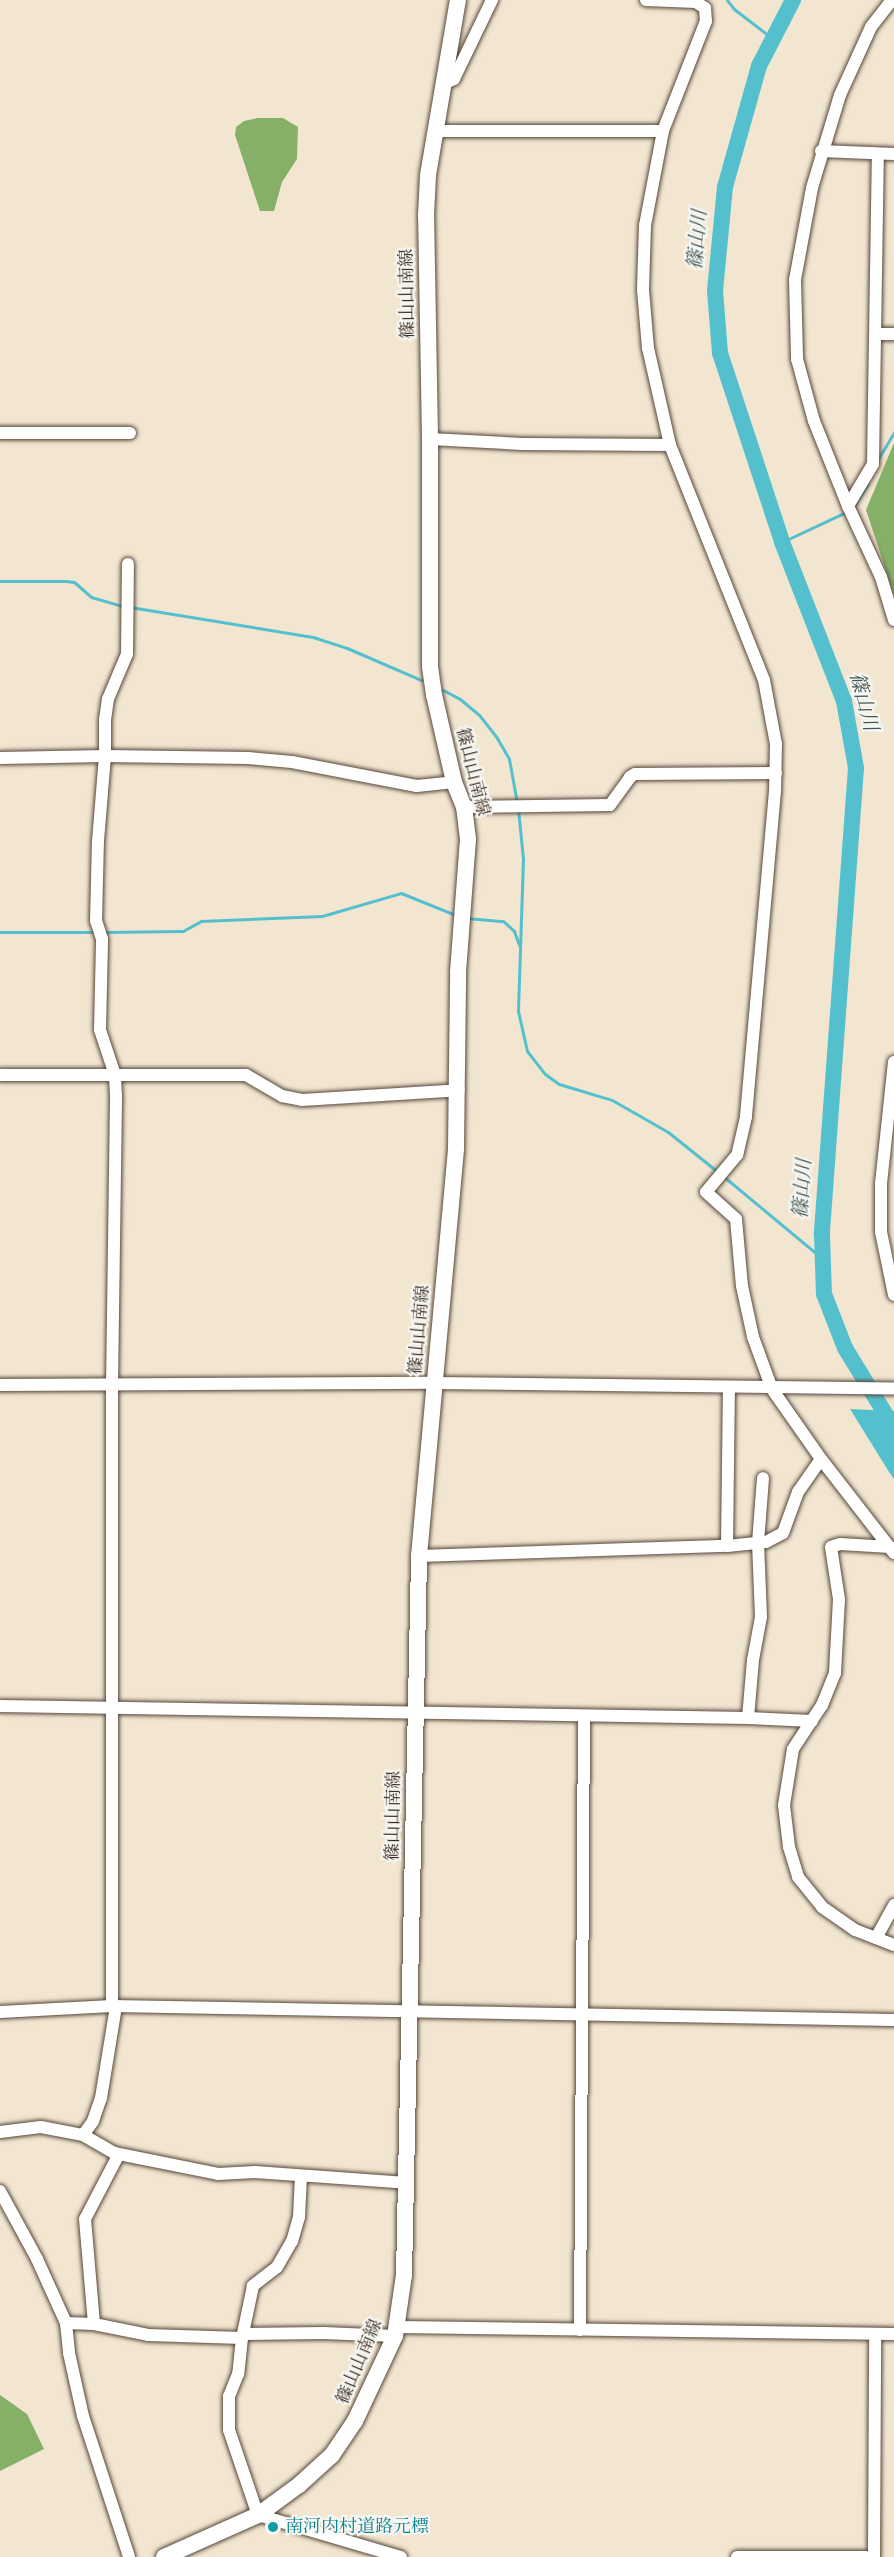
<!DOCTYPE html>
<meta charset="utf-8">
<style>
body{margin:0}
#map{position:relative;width:894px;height:2557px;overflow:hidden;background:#f2e6d1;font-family:"Old Standard TT","Noto Serif JP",serif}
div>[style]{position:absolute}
.forest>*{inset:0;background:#86b068}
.water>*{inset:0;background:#54c0cd}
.stream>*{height:3px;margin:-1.5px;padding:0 1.5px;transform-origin:1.5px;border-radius:1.5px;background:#54c0cd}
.river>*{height:16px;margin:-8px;padding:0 8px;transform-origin:8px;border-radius:8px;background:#54c0cd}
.roads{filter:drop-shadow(0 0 2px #564639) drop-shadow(0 0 2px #564639)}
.minor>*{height:12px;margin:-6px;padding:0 6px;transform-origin:6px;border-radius:6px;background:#fff}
.major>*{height:16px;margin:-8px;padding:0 8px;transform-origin:8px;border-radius:8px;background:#fff}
.dots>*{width:16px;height:16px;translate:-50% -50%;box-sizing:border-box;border:3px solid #f6f6f2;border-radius:50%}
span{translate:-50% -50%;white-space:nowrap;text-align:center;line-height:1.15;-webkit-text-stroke:4.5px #f6f6f2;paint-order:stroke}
.street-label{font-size:18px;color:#3b2a1e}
.culture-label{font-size:18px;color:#0d838f}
.left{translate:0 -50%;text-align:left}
.water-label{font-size:20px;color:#425753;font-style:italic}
</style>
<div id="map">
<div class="forest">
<div style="clip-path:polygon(258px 118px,283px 118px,298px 127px,297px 159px,282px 182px,274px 211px,260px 211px,235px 135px,236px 127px,244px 121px)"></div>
<div style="clip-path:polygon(894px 443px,894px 595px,866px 510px)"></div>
<div style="clip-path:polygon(0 2395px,27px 2414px,44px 2449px,0 2471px)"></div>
</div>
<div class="water">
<div style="clip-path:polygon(850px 1409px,894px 1411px,894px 1479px,889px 1472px)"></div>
</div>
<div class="stream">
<div style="left:727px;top:0;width:11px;rotate:52deg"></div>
<div style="left:734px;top:9px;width:49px;rotate:37.6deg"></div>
<div style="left:878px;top:459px;width:31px;rotate:-59deg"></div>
<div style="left:854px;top:506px;width:26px;rotate:-58deg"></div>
<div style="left:782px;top:542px;width:71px;rotate:-25.1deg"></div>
<div style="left:0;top:581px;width:66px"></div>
<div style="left:66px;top:581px;width:8px;rotate:7deg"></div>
<div style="left:74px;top:582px;width:23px;rotate:41deg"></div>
<div style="left:91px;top:597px;width:33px;rotate:16deg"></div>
<div style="left:130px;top:607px;width:185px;rotate:9.3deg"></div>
<div style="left:313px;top:637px;width:36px;rotate:18deg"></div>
<div style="left:347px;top:648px;width:81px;rotate:23.4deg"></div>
<div style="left:443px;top:690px;width:19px;rotate:28deg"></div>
<div style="left:460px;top:699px;width:26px;rotate:40deg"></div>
<div style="left:480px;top:716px;width:28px;rotate:52deg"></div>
<div style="left:497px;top:738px;width:24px;rotate:60deg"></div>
<div style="left:509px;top:759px;width:45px;rotate:79.7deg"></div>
<div style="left:518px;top:809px;width:50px;rotate:84.3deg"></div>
<div style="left:523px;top:859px;width:152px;rotate:91.9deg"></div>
<div style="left:518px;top:1011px;width:41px;rotate:77.3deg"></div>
<div style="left:527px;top:1051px;width:29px;rotate:52deg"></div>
<div style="left:545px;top:1074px;width:17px;rotate:36deg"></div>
<div style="left:559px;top:1084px;width:55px;rotate:16.8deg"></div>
<div style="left:612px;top:1100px;width:64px;rotate:29.7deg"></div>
<div style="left:668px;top:1132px;width:64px;rotate:38.7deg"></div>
<div style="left:467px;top:918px;width:36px;rotate:5deg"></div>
<div style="left:503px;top:921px;width:15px;rotate:42deg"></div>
<div style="left:514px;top:931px;width:15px;rotate:70deg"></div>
<div style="left:0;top:932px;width:97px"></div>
<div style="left:104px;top:932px;width:79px;rotate:-0.7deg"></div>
<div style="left:183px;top:931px;width:21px;rotate:-29deg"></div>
<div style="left:201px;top:921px;width:121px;rotate:-2.4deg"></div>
<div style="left:322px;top:916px;width:82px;rotate:-16.2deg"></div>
<div style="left:401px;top:893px;width:61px;rotate:22deg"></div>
<div style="left:723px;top:1176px;width:130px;rotate:39.7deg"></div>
</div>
<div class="river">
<div style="left:793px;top:0;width:74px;rotate:117.3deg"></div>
<div style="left:759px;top:66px;width:126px;rotate:105.7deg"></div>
<div style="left:725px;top:187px;width:104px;rotate:95.5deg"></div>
<div style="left:715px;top:291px;width:62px;rotate:85.4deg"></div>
<div style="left:720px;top:353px;width:199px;rotate:71.8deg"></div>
<div style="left:782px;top:542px;width:171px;rotate:68.7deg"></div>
<div style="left:844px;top:701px;width:68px;rotate:79.8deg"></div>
<div style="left:856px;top:768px;width:468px;rotate:94.2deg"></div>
<div style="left:822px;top:1235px;width:59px;rotate:88.1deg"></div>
<div style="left:824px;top:1294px;width:58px;rotate:68.7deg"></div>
<div style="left:845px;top:1348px;width:94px;rotate:58.5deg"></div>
</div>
<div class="roads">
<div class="minor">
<div style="left:646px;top:0;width:50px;rotate:2.3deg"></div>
<div style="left:696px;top:2px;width:11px;rotate:34deg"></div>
<div style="left:705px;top:8px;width:13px;rotate:86deg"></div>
<div style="left:706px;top:21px;width:118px;rotate:111.4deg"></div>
<div style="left:892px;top:0;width:34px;rotate:128deg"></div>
<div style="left:871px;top:27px;width:75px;rotate:114.5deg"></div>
<div style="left:840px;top:95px;width:97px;rotate:106.8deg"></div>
<div style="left:812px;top:188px;width:94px;rotate:100.5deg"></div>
<div style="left:795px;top:280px;width:79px;rotate:88.5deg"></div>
<div style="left:797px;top:359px;width:64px;rotate:74.7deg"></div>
<div style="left:814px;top:421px;width:92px;rotate:68.2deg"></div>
<div style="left:848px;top:506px;width:78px;rotate:65.1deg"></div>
<div style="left:881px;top:577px;width:45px;rotate:73.2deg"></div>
<div style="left:443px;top:84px;width:12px;rotate:-24deg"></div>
<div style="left:454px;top:79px;width:88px;rotate:-64.3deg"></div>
<div style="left:435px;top:131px;width:228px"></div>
<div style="left:663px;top:131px;width:96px;rotate:100.8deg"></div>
<div style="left:645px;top:225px;width:65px;rotate:91.8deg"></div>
<div style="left:643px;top:290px;width:58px;rotate:85.1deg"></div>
<div style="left:648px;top:348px;width:99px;rotate:77.2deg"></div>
<div style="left:670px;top:445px;width:253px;rotate:68.2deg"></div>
<div style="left:764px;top:680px;width:65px;rotate:79.4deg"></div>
<div style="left:776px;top:744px;width:47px;rotate:91.2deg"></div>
<div style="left:775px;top:791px;width:327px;rotate:95.1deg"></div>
<div style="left:746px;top:1117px;width:39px;rotate:103deg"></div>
<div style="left:737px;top:1155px;width:48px;rotate:130deg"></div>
<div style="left:706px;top:1192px;width:40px;rotate:42deg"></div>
<div style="left:736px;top:1219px;width:67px;rotate:84.9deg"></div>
<div style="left:742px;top:1286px;width:52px;rotate:77.8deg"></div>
<div style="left:753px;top:1337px;width:55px;rotate:69.9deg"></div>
<div style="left:772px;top:1389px;width:85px;rotate:55deg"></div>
<div style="left:821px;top:1459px;width:119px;rotate:52.2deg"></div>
<div style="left:821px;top:151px;width:73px;rotate:2.4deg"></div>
<div style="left:876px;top:334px;width:18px"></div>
<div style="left:0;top:433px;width:130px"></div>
<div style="left:430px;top:439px;width:92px;rotate:3.1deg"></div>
<div style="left:522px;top:444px;width:148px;rotate:0.4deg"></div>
<div style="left:848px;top:506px;width:49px;rotate:-59.2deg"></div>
<div style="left:873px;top:464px;width:309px;rotate:-89.1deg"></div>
<div style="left:0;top:758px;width:105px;rotate:-1.1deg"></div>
<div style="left:105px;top:756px;width:143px;rotate:0.8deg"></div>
<div style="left:248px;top:758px;width:44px;rotate:5.2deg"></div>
<div style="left:292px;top:762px;width:127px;rotate:10.9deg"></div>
<div style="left:417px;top:786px;width:37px;rotate:-6deg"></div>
<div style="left:464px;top:807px;width:146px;rotate:-0.8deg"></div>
<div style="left:610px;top:805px;width:34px;rotate:-54deg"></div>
<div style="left:630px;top:777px;width:6px;rotate:-31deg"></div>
<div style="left:635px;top:774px;width:141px;rotate:-0.4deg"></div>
<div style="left:894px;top:1062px;width:123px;rotate:96.1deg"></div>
<div style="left:881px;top:1184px;width:48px;rotate:90deg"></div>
<div style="left:881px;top:1232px;width:64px;rotate:78.3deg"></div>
<div style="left:0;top:1075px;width:246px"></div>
<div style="left:246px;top:1075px;width:42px;rotate:30.3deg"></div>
<div style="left:282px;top:1096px;width:20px;rotate:11deg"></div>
<div style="left:302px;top:1100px;width:157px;rotate:-3.6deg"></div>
<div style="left:0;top:1385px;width:434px;rotate:-0.3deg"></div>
<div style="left:434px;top:1383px;width:460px;rotate:0.7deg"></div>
<div style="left:727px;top:1546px;width:158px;rotate:-89.3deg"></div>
<div style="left:890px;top:1547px;width:50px;rotate:-176.6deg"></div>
<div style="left:840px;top:1544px;width:9px;rotate:162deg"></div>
<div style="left:831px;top:1547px;width:53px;rotate:81.3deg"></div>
<div style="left:839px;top:1599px;width:74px;rotate:93.1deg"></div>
<div style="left:835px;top:1673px;width:35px;rotate:112deg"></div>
<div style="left:822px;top:1705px;width:53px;rotate:123.4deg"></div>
<div style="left:793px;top:1749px;width:57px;rotate:99.1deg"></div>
<div style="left:784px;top:1805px;width:42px;rotate:83.2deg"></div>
<div style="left:789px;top:1847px;width:31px;rotate:73deg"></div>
<div style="left:798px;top:1877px;width:38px;rotate:51deg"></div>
<div style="left:822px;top:1907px;width:40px;rotate:34.9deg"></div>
<div style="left:855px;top:1930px;width:42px;rotate:21deg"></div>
<div style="left:419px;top:1556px;width:308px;rotate:-1.9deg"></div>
<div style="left:727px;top:1546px;width:39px;rotate:-6deg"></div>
<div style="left:766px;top:1542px;width:19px;rotate:-28deg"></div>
<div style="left:783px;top:1533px;width:44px;rotate:-69.9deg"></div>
<div style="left:798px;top:1492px;width:40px;rotate:-55.1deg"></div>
<div style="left:0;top:1706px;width:748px;rotate:0.92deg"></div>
<div style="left:748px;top:1718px;width:64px;rotate:2.7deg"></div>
<div style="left:748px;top:1718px;width:58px;rotate:-85.1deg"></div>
<div style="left:753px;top:1660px;width:44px;rotate:-79.5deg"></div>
<div style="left:761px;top:1617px;width:74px;rotate:-92.3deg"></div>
<div style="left:758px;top:1543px;width:65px;rotate:-85.6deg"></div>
<div style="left:876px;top:1938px;width:38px;rotate:-61deg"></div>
<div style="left:112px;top:2006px;width:620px;rotate:-90deg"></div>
<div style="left:112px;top:1386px;width:290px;rotate:-89.2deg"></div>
<div style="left:116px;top:1096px;width:21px;rotate:-93deg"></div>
<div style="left:115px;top:1075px;width:47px;rotate:-108.4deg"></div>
<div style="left:100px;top:1030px;width:91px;rotate:-88.7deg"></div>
<div style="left:102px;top:939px;width:19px;rotate:-108deg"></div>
<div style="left:96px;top:921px;width:80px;rotate:-88.6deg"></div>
<div style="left:98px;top:841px;width:85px;rotate:-85.3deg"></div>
<div style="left:105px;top:756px;width:36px;rotate:-90deg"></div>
<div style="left:105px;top:720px;width:21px;rotate:-82deg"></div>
<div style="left:108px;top:699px;width:49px;rotate:-67.1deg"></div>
<div style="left:127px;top:654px;width:90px;rotate:-89.4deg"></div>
<div style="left:0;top:2012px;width:112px;rotate:-3.1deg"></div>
<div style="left:112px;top:2006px;width:782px;rotate:1.03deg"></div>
<div style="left:0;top:2132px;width:41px;rotate:-7deg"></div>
<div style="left:41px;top:2127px;width:43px;rotate:10.8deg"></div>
<div style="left:83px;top:2135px;width:36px;rotate:30deg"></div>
<div style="left:114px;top:2153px;width:106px;rotate:11.4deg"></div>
<div style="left:218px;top:2174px;width:37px;rotate:-3deg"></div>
<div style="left:255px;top:2172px;width:152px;rotate:4.1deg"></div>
<div style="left:83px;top:2135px;width:17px;rotate:-54deg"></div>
<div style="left:93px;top:2121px;width:24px;rotate:-71deg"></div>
<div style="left:101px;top:2098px;width:93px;rotate:-80.7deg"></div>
<div style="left:301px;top:2176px;width:41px;rotate:92.8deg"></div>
<div style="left:299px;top:2217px;width:25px;rotate:106deg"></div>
<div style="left:292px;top:2241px;width:30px;rotate:120deg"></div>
<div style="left:277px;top:2267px;width:31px;rotate:142deg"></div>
<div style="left:253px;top:2286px;width:53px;rotate:101.9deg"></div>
<div style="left:242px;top:2338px;width:36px;rotate:96deg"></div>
<div style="left:238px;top:2374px;width:24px;rotate:112deg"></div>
<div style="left:229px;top:2396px;width:34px;rotate:90deg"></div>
<div style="left:229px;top:2430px;width:90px;rotate:71.2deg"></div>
<div style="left:258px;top:2515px;width:149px;rotate:16.4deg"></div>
<div style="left:0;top:2191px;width:77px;rotate:61.4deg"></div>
<div style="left:37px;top:2259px;width:70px;rotate:65.6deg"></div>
<div style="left:66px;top:2323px;width:30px;rotate:84deg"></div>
<div style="left:69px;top:2353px;width:65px;rotate:77.5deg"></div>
<div style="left:83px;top:2416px;width:148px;rotate:71.9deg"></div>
<div style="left:66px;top:2323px;width:28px;rotate:2deg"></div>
<div style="left:94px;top:2324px;width:55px;rotate:11.5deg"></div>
<div style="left:148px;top:2335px;width:94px;rotate:1.8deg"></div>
<div style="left:94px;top:2324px;width:105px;rotate:-94.9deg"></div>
<div style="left:85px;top:2219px;width:73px;rotate:-62.4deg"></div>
<div style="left:398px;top:2327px;width:496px;rotate:0.8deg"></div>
<div style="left:580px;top:2330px;width:613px;rotate:-89.63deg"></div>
<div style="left:243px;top:2334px;width:81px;rotate:-0.7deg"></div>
<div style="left:324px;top:2333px;width:71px;rotate:2.4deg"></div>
<div style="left:737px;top:2557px;width:129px"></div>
<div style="left:874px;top:2557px;width:222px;rotate:-89.7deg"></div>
</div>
<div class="major">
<div style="left:164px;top:2557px;width:103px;rotate:-24.1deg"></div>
<div style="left:258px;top:2515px;width:51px;rotate:-36.2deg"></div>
<div style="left:299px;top:2485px;width:45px;rotate:-42.3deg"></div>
<div style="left:332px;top:2455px;width:41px;rotate:-55.9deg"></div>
<div style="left:355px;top:2421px;width:94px;rotate:-64.8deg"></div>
<div style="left:395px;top:2336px;width:62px;rotate:-81.6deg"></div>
<div style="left:404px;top:2275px;width:719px;rotate:-88.8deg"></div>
<div style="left:419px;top:1556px;width:410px;rotate:-84.8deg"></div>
<div style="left:456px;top:1148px;width:176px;rotate:-89.3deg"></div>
<div style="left:458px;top:972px;width:133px;rotate:-85.7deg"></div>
<div style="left:468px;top:839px;width:32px;rotate:-97deg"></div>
<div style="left:464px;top:807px;width:27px;rotate:-112deg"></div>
<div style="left:454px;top:782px;width:89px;rotate:-102.9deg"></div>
<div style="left:434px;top:695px;width:28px;rotate:-98deg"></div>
<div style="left:430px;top:667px;width:228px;rotate:-90deg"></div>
<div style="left:430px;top:439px;width:223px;rotate:-91deg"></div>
<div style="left:426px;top:216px;width:41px;rotate:-87.2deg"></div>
<div style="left:428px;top:175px;width:178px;rotate:-80.3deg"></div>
</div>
</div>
<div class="dots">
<div style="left:273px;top:2527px;background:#0f9aa8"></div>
</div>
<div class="street-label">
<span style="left:408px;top:294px;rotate:-91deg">篠山山南線</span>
<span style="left:472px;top:772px;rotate:76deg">篠山山南線</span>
<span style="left:420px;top:1330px;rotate:-85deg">篠山山南線</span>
<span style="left:394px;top:1816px;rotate:-89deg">篠山山南線</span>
<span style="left:360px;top:2362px;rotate:-67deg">篠山山南線</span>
</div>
<div class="culture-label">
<span class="left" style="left:285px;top:2527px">南河内村道路元標</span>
</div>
<div class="water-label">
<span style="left:699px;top:240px;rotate:-85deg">篠山川</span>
<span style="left:862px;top:702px;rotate:75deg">篠山川</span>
<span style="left:804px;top:1189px;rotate:-86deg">篠山川</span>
</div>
</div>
